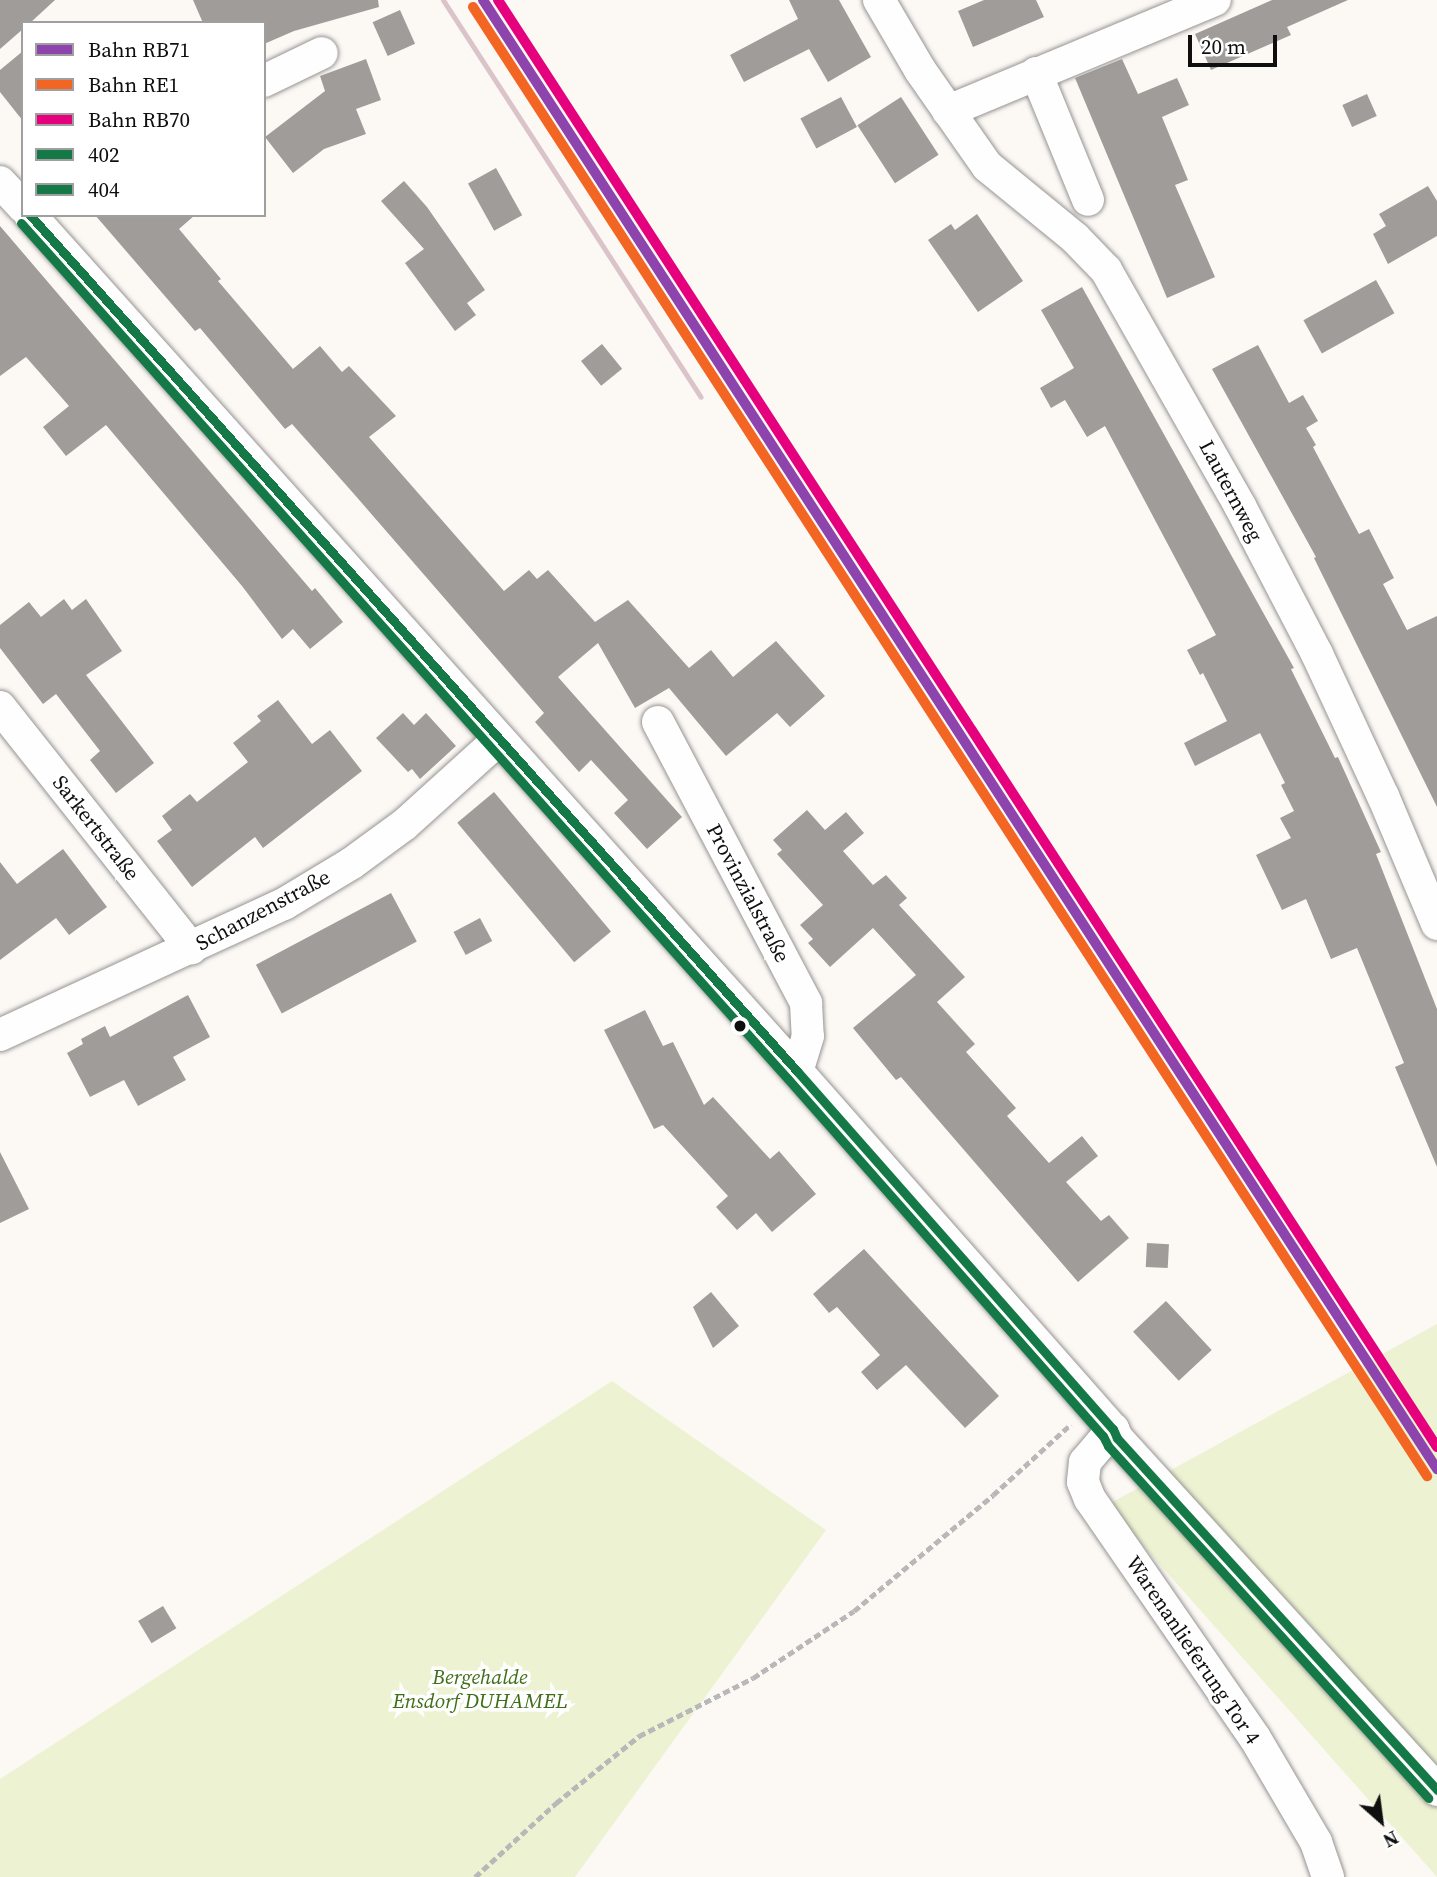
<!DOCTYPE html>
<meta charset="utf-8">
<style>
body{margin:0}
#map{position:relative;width:1437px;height:1877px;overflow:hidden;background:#fcf9f5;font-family:"Source Serif 4",serif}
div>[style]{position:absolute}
.green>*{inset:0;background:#edf3d2}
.building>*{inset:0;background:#a09c9a;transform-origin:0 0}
.path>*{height:4.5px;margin-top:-2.25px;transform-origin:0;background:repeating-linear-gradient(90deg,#b9b8b8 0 7px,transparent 0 10.5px)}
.roads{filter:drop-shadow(0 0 2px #969493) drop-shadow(0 0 2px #969493)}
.minor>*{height:32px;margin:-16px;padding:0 16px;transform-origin:16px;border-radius:16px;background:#fffefe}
.rail>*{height:5px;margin:-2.5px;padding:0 2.5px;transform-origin:2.5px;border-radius:2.5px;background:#dac3c9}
.bus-1>*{height:9px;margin:-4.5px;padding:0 4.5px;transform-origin:4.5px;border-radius:4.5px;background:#157947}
.bus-2>*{height:9px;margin:-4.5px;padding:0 4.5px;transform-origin:4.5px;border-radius:4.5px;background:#157947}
.rail-1>*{height:10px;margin:-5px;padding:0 5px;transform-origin:5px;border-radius:5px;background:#8e44ad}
.rail-2>*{height:10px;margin:-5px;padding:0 5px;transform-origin:5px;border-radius:5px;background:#f26522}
.rail-3>*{height:10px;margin:-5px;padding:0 5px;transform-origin:5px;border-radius:5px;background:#e5007d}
.dots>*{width:19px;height:19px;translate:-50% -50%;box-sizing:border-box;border:4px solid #fff;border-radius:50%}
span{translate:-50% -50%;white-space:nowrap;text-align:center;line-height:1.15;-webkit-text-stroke:7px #fff;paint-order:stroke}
.street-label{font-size:21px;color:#0f0f0f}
.park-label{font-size:21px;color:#3e6f18;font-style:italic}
.legend{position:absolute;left:21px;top:21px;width:245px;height:196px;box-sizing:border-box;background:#fff;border:2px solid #9f9f9f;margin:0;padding:9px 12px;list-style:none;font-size:21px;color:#0f0f0f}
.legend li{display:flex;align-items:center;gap:14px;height:35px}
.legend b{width:35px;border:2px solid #9f9f9f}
.north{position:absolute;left:1346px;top:1786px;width:70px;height:70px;-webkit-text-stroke:5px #fff;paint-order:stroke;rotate:152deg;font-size:19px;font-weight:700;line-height:28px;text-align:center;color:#0f0f0f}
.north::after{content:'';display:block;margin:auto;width:24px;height:32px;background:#0f0f0f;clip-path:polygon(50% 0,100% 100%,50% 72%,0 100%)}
.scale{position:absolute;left:1188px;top:35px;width:89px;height:32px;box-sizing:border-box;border:4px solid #0f0f0f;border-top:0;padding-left:9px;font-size:21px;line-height:24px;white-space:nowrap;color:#0f0f0f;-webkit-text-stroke:5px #fff;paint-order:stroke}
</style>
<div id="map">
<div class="green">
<div style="clip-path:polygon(1437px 1324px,1437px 1877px,1107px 1505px)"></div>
<div style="clip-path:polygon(612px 1381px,826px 1530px,575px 1877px,0 1877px,0 1779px)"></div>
</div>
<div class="building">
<div style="clip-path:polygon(0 0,55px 0,30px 23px,23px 23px,23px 29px,0 49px)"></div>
<div style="clip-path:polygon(193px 0,378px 0,379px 7px,294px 31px,264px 44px,264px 23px,203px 23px)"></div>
<div style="clip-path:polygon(789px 0,839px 0,871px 57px,828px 82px,809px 49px,744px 82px,730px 55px,798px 19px)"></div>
<div style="clip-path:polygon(984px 0,1036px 0,1044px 17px,973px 47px,958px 11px)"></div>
<div style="clip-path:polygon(1272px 0,1348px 0,1287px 27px,1291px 35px,1211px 70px,1195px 34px)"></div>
<div style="left:400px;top:10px;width:37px;height:30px;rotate:66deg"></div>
<div style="clip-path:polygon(23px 51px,23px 121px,0 92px,0 70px)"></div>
<div style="clip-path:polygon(366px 59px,381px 100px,356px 109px,366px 134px,324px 149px,293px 173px,265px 137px,325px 91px,320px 76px)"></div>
<div style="clip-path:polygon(1122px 59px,1138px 94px,1177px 78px,1189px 105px,1162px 117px,1188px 180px,1175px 185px,1215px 277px,1167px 298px,1075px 78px)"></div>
<div style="left:1367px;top:94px;width:24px;height:27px;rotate:66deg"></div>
<div style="left:841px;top:97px;width:34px;height:46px;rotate:62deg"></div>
<div style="left:901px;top:97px;width:69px;height:52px;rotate:57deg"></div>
<div style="left:496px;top:168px;width:54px;height:32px;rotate:61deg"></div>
<div style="clip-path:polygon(404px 181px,427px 207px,485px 290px,467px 303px,476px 315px,455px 331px,405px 263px,424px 249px,381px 201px)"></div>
<div style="clip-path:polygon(1428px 186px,1437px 201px,1437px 236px,1388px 264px,1373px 234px,1386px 226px,1379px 214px)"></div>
<div style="clip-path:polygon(977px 214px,1023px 281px,978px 312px,928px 240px,951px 224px,955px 230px)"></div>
<div style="clip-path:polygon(95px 215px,195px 215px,179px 229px,221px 279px,218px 281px,293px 369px,320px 346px,342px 372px,349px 366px,396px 416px,369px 437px,504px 591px,529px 570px,537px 579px,548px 570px,595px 622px,628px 600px,689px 668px,711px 650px,733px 677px,776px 641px,825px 696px,790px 727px,777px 713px,726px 756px,669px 688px,635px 708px,598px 643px,558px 677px,682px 817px,647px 849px,614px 813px,628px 800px,591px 760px,579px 772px,535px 722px,544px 713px,354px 494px,292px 424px,285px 429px,200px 328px,195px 331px)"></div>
<div style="clip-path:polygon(0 226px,312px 591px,315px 588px,343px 622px,310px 649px,293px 629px,282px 639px,242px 586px,106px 425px,66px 456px,43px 427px,69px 406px,26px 357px,0 376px)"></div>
<div style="left:1376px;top:280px;width:38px;height:83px;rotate:61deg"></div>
<div style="clip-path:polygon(1082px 287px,1294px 668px,1291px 669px,1335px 758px,1338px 757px,1381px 852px,1376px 854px,1437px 1009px,1437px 1167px,1395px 1067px,1404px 1063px,1357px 948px,1331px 959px,1306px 899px,1282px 910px,1256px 855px,1291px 838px,1280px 818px,1294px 811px,1281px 785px,1285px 783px,1260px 733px,1195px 766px,1184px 743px,1227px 721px,1203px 673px,1200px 675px,1187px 650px,1216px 635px,1105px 426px,1087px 437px,1065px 400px,1051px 408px,1040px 388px,1074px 368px,1041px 310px)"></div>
<div style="left:602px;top:344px;width:32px;height:27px;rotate:51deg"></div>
<div style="clip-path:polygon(1258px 345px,1289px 403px,1303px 395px,1318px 421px,1306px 428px,1316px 445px,1313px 447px,1359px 534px,1369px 529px,1394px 578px,1383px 584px,1407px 630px,1437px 616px,1437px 807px,1314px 558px,1316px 557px,1212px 369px)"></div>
<div style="clip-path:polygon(64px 599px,72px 610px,86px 599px,122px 651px,86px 675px,154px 763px,116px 793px,90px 760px,100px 751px,56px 694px,43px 704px,0 648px,0 625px,29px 602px,41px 617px)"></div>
<div style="clip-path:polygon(278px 700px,312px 744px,330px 730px,362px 771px,263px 848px,255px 837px,192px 887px,157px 841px,172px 830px,162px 816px,190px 794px,197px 802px,248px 762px,233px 743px,261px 721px,257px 716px)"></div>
<div style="clip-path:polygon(403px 713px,414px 725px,426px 713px,456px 746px,420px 779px,412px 769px,408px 772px,376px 738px)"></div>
<div style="left:494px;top:792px;width:182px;height:48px;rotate:50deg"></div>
<div style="clip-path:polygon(807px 810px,825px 830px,846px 812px,864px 833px,843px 851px,873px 885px,886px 875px,907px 898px,899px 905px,965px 977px,937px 1002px,975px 1044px,966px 1052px,1016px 1108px,1007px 1116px,1049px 1163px,1082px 1136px,1098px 1156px,1066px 1182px,1101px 1221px,1109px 1215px,1129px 1238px,1078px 1282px,901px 1077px,896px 1080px,853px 1028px,916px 975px,873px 928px,830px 967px,808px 943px,813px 939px,800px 925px,823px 905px,777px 854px,782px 850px,773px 840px)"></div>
<div style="clip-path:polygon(63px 849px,107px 907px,69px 935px,56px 918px,0 960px,0 862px,17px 884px)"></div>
<div style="left:391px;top:893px;width:55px;height:153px;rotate:62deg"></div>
<div style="left:480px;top:918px;width:26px;height:30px;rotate:62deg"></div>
<div style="clip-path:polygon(188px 995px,210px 1037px,173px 1057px,186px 1080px,138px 1106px,124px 1080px,90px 1097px,67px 1053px,83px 1044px,81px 1039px,105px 1026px,110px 1037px)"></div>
<div style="clip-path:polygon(645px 1010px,663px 1046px,673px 1042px,704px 1105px,713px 1097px,770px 1159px,779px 1151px,816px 1194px,772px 1232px,756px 1213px,737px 1230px,716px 1207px,728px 1196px,663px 1125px,654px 1129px,604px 1030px)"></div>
<div style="clip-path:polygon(0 1152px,29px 1209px,0 1223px)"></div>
<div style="left:1147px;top:1243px;width:22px;height:24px;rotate:3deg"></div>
<div style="clip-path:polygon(864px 1249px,999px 1396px,965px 1428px,906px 1365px,877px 1390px,861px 1372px,880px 1355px,837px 1307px,829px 1313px,813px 1294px)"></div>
<div style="clip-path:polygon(711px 1292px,739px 1326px,713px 1348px,693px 1307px)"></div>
<div style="left:1166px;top:1301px;width:67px;height:45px;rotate:47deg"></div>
<div style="left:163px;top:1606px;width:26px;height:29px;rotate:59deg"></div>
</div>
<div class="path">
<div style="left:475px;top:1877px;width:110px;rotate:-42.4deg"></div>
<div style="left:556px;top:1803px;width:107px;rotate:-38.9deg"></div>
<div style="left:639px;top:1736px;width:128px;rotate:-27deg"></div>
<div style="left:753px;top:1678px;width:121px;rotate:-33.6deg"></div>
<div style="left:854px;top:1611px;width:181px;rotate:-39.8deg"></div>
<div style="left:993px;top:1495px;width:105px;rotate:-42.3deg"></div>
</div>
<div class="roads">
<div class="minor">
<div style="left:879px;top:0;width:81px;rotate:59.6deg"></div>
<div style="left:920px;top:70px;width:117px;rotate:55.1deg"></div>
<div style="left:987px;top:166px;width:114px;rotate:39.3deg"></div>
<div style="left:1075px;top:238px;width:45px;rotate:45.9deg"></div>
<div style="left:1106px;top:270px;width:271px;rotate:60.4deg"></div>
<div style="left:1240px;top:506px;width:167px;rotate:62.5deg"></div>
<div style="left:1317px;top:654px;width:157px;rotate:65.1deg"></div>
<div style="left:1383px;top:796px;width:139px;rotate:67.1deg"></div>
<div style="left:1036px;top:73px;width:137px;rotate:67.7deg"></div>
<div style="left:264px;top:81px;width:64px;rotate:-25.8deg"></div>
<div style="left:948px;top:111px;width:289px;rotate:-22.6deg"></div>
<div style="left:0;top:182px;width:34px;rotate:47deg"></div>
<div style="left:30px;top:215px;width:1149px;rotate:48.14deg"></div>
<div style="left:797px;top:1071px;width:478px;rotate:48.6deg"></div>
<div style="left:1113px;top:1429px;width:10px;rotate:66deg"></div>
<div style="left:1117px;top:1438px;width:476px;rotate:47.7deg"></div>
<div style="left:0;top:707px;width:308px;rotate:51.6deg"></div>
<div style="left:658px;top:722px;width:318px;rotate:62.2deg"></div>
<div style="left:806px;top:1003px;width:33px;rotate:87deg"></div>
<div style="left:808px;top:1036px;width:37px;rotate:107deg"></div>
<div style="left:0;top:1035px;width:313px;rotate:-24.8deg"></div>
<div style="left:284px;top:904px;width:79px;rotate:-31.1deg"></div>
<div style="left:352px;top:863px;width:64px;rotate:-36.2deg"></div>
<div style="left:404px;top:825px;width:127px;rotate:-42.1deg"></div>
<div style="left:1113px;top:1429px;width:43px;rotate:130.3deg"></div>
<div style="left:1085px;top:1462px;width:20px;rotate:96deg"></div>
<div style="left:1083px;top:1482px;width:18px;rotate:68deg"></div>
<div style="left:1090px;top:1499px;width:290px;rotate:55.4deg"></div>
<div style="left:1255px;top:1738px;width:121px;rotate:59.6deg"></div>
<div style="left:1316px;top:1842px;width:37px;rotate:71deg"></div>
</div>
</div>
<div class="rail">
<div style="left:443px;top:0;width:473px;rotate:57deg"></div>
</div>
<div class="bus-1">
<div style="left:30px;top:215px;width:1149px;rotate:48.14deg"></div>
<div style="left:797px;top:1071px;width:478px;rotate:48.6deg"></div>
<div style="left:1113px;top:1429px;width:10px;rotate:66deg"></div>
<div style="left:1117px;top:1438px;width:476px;rotate:47.7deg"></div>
</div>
<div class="bus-2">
<div style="left:21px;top:223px;width:1149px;rotate:48.14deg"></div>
<div style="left:788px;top:1079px;width:476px;rotate:48.6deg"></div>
<div style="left:1103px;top:1436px;width:11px;rotate:63deg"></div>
<div style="left:1108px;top:1446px;width:476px;rotate:47.7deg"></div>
</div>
<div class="rail-1">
<div style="left:483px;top:0;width:1752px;rotate:57deg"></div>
</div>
<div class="rail-2">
<div style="left:473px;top:7px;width:1752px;rotate:57deg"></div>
</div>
<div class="rail-3">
<div style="left:498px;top:0;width:1725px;rotate:57.02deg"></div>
</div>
<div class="dots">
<div style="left:740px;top:1026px;background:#0f0f0f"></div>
</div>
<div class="street-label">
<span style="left:1231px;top:491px;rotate:62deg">Lauternweg</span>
<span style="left:96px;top:828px;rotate:52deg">Sarkertstraße</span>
<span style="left:748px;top:893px;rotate:62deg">Provinzialstraße</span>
<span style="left:263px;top:910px;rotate:-28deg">Schanzenstraße</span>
<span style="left:1193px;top:1650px;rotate:56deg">Warenanlieferung Tor 4</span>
</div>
<div class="park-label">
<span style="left:480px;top:1689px">Bergehalde<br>Ensdorf DUHAMEL</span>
</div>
<ul class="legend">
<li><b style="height:9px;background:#8e44ad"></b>Bahn RB71</li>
<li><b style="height:9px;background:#f26522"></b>Bahn RE1</li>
<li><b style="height:9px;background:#e5007d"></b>Bahn RB70</li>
<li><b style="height:9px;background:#157947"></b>402</li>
<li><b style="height:9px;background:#157947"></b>404</li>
</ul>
<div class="north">N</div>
<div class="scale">20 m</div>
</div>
